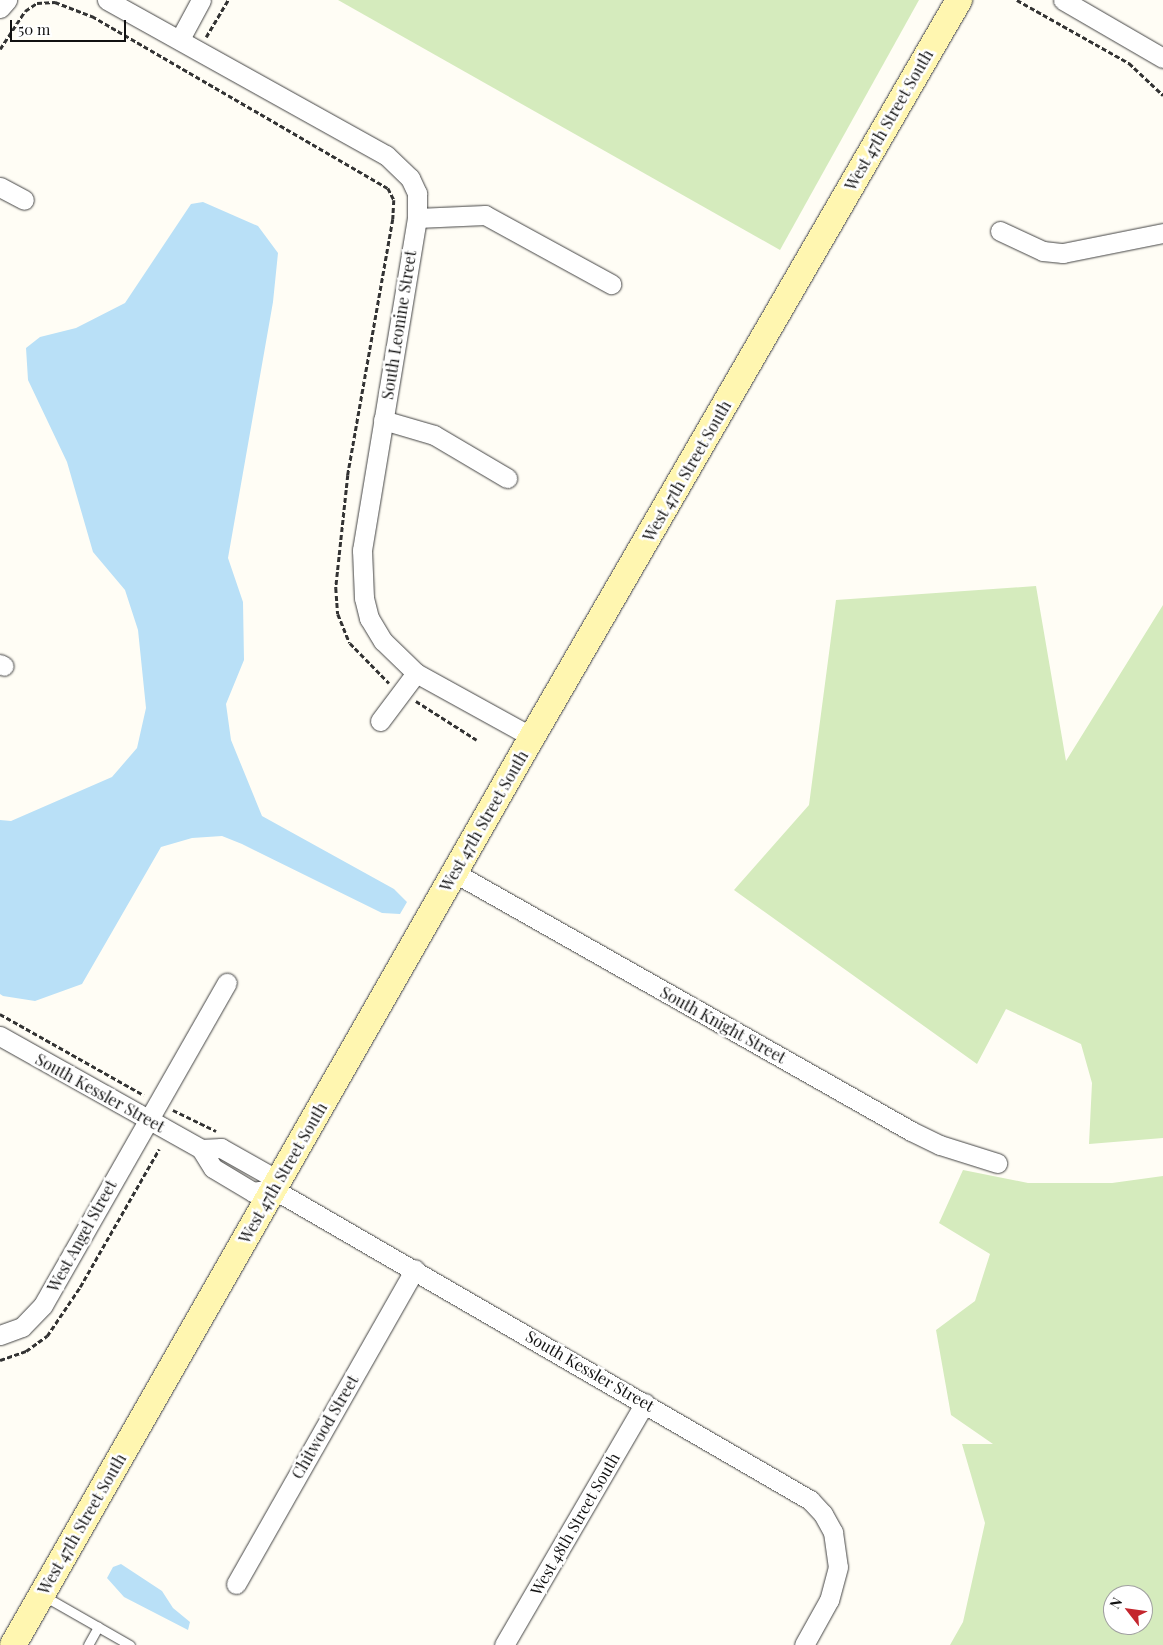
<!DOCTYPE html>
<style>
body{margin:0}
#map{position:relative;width:1163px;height:1645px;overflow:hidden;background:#fffdf5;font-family:"Playfair Display",serif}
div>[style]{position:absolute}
.green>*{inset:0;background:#d5ebbd}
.water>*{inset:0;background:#b9e0f7}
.path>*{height:2.5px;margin-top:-1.25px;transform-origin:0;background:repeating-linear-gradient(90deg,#333 0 5px,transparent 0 7.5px)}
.roads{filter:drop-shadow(0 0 1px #444) drop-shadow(0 0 1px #444)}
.lane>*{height:9px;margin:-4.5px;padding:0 4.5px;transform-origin:4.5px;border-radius:4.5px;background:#fff}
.street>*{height:19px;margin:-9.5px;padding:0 9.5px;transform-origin:9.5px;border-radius:9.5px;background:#fff}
.secondary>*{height:26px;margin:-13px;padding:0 13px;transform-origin:13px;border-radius:13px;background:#fff6b0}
span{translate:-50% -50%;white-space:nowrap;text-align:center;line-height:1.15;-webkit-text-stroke:5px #fff;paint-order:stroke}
.street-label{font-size:16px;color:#111}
.north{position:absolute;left:1103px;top:1585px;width:50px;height:50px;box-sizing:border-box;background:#fff;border:1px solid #a0a0a0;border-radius:50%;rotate:300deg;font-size:14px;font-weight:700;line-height:20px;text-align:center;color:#111}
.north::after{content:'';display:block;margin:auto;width:18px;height:22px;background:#c4262e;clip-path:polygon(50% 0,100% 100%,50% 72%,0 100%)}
.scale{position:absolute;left:10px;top:20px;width:116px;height:22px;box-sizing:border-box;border:2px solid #111;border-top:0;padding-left:6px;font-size:15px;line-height:18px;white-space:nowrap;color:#111;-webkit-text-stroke:4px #fff;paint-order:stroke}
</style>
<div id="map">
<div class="green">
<div style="clip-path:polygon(338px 0,919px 0,780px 250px)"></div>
<div style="clip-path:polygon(1036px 586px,1066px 761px,1163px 605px,1163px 1138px,1089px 1144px,1092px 1083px,1081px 1044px,1006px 1009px,977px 1064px,734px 890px,809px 805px,836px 600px)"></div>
<div style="clip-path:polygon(evenodd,963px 1170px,1028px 1183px,1112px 1183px,1163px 1176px,1163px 1645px,950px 1645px,963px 1622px,985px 1523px,962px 1444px,993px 1444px,951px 1415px,936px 1330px,975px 1301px,990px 1254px,939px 1223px,963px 1170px,1113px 1595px,1143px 1595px,1143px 1625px,1113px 1625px,1113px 1595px)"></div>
</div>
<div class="water">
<div style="clip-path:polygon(203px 202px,258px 226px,278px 253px,273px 302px,228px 558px,243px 602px,244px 660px,226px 704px,231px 740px,262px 816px,394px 889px,407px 902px,400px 914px,382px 913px,242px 844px,222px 836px,192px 838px,161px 847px,82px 984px,35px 1001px,3px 996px,0 994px,0 820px,11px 821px,112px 777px,137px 748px,146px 708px,138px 630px,125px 590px,93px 552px,67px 462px,28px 380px,26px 348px,40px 337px,76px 328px,125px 303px,191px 204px)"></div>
<div style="clip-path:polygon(121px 1564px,162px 1591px,173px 1608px,190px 1622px,188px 1630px,124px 1597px,107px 1578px,113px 1567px)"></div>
</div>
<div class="path">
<div style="left:1017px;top:0;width:129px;rotate:29.4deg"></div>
<div style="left:1129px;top:63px;width:47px;rotate:43.3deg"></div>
<div style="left:206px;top:37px;width:43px;rotate:-59.3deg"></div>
<div style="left:0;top:49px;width:45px;rotate:-56.7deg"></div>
<div style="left:25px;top:11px;width:14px;rotate:-34deg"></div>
<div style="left:37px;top:3px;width:18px;rotate:-3deg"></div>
<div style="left:55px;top:2px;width:40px;rotate:21deg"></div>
<div style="left:92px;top:16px;width:342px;rotate:30.2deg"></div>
<div style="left:388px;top:188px;width:13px;rotate:63deg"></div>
<div style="left:394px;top:200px;width:19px;rotate:93deg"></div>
<div style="left:393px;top:219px;width:260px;rotate:100deg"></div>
<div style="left:348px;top:475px;width:114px;rotate:96.1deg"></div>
<div style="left:336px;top:588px;width:26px;rotate:86deg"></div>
<div style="left:338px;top:614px;width:31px;rotate:68deg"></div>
<div style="left:350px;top:643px;width:56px;rotate:45.7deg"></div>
<div style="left:416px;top:701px;width:72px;rotate:32.6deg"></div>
<div style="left:0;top:1014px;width:165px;rotate:29.4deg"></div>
<div style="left:173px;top:1110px;width:48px;rotate:26deg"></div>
<div style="left:0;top:1360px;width:28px;rotate:-19deg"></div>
<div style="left:26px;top:1351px;width:26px;rotate:-36deg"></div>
<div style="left:47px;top:1336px;width:59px;rotate:-56deg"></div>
<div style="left:80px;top:1287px;width:159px;rotate:-60.2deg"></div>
</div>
<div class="roads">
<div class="lane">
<div style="left:44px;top:1596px;width:99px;rotate:29.7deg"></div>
<div style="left:88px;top:1645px;width:21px;rotate:-61deg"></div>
</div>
<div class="street">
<div style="left:107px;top:0;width:319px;rotate:29.1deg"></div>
<div style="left:386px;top:155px;width:33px;rotate:44deg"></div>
<div style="left:410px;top:178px;width:17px;rotate:65deg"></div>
<div style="left:417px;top:193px;width:25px;rotate:90deg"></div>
<div style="left:417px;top:218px;width:337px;rotate:99.4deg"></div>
<div style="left:362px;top:550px;width:48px;rotate:87.6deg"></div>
<div style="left:364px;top:598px;width:21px;rotate:76deg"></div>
<div style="left:369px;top:618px;width:27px;rotate:59deg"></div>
<div style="left:383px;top:641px;width:46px;rotate:44.1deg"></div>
<div style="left:416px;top:673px;width:132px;rotate:28.9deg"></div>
<div style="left:1063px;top:0;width:116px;rotate:30.1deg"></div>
<div style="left:0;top:8px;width:11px;rotate:-49deg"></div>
<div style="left:180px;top:39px;width:44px;rotate:-61.7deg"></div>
<div style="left:0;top:187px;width:27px;rotate:28deg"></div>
<div style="left:417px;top:218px;width:68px;rotate:-2.5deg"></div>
<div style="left:485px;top:215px;width:144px;rotate:28.7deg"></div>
<div style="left:1000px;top:231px;width:47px;rotate:24.9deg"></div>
<div style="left:1043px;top:251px;width:20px;rotate:6deg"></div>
<div style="left:1063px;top:253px;width:102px;rotate:-11.3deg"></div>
<div style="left:383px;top:420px;width:53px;rotate:16.4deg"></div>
<div style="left:434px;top:435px;width:85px;rotate:30.5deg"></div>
<div style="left:0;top:664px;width:4px;rotate:27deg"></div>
<div style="left:380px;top:721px;width:60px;rotate:-53.1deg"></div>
<div style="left:455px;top:873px;width:524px;rotate:29.5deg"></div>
<div style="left:911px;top:1131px;width:32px;rotate:26deg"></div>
<div style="left:940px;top:1145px;width:60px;rotate:17.5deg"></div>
<div style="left:0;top:1036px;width:231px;rotate:29.3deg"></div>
<div style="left:201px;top:1149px;width:22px;rotate:58deg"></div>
<div style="left:213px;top:1168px;width:47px;rotate:31deg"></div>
<div style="left:253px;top:1192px;width:20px;rotate:-9deg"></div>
<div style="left:273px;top:1189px;width:621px;rotate:30.08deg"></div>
<div style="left:810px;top:1500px;width:19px;rotate:47deg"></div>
<div style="left:823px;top:1514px;width:21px;rotate:61deg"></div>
<div style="left:833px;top:1532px;width:35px;rotate:82deg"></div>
<div style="left:838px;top:1567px;width:34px;rotate:105deg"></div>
<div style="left:829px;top:1600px;width:51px;rotate:119.1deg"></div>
<div style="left:201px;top:1149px;width:20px;rotate:-3deg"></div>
<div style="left:221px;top:1148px;width:55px;rotate:29.4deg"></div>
<div style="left:269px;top:1175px;width:15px;rotate:74deg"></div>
<div style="left:0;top:1335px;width:23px;rotate:-20deg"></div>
<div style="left:22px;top:1327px;width:30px;rotate:-46deg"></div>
<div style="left:43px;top:1305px;width:371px;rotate:-60.3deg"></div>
<div style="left:236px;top:1584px;width:362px;rotate:-60.4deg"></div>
<div style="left:504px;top:1645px;width:280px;rotate:-59.8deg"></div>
</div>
<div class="secondary">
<div style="left:13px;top:1645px;width:1046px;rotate:-60.25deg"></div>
<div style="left:532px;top:737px;width:852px;rotate:-59.91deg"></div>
</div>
</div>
<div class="street-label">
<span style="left:889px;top:120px;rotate:-60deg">West 47th Street South</span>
<span style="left:399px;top:325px;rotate:-81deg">South Leonine Street</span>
<span style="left:687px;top:471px;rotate:-60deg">West 47th Street South</span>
<span style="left:484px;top:821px;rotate:-60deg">West 47th Street South</span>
<span style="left:723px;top:1025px;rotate:29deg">South Knight Street</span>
<span style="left:100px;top:1093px;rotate:29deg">South Kessler Street</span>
<span style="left:283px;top:1173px;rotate:-60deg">West 47th Street South</span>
<span style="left:82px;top:1236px;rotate:-61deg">West Angel Street</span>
<span style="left:590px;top:1371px;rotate:30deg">South Kessler Street</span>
<span style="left:325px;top:1427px;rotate:-60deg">Chitwood Street</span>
<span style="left:82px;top:1524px;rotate:-60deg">West 47th Street South</span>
<span style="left:575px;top:1524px;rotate:-60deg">West 48th Street South</span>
</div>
<div class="north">N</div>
<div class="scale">50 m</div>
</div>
